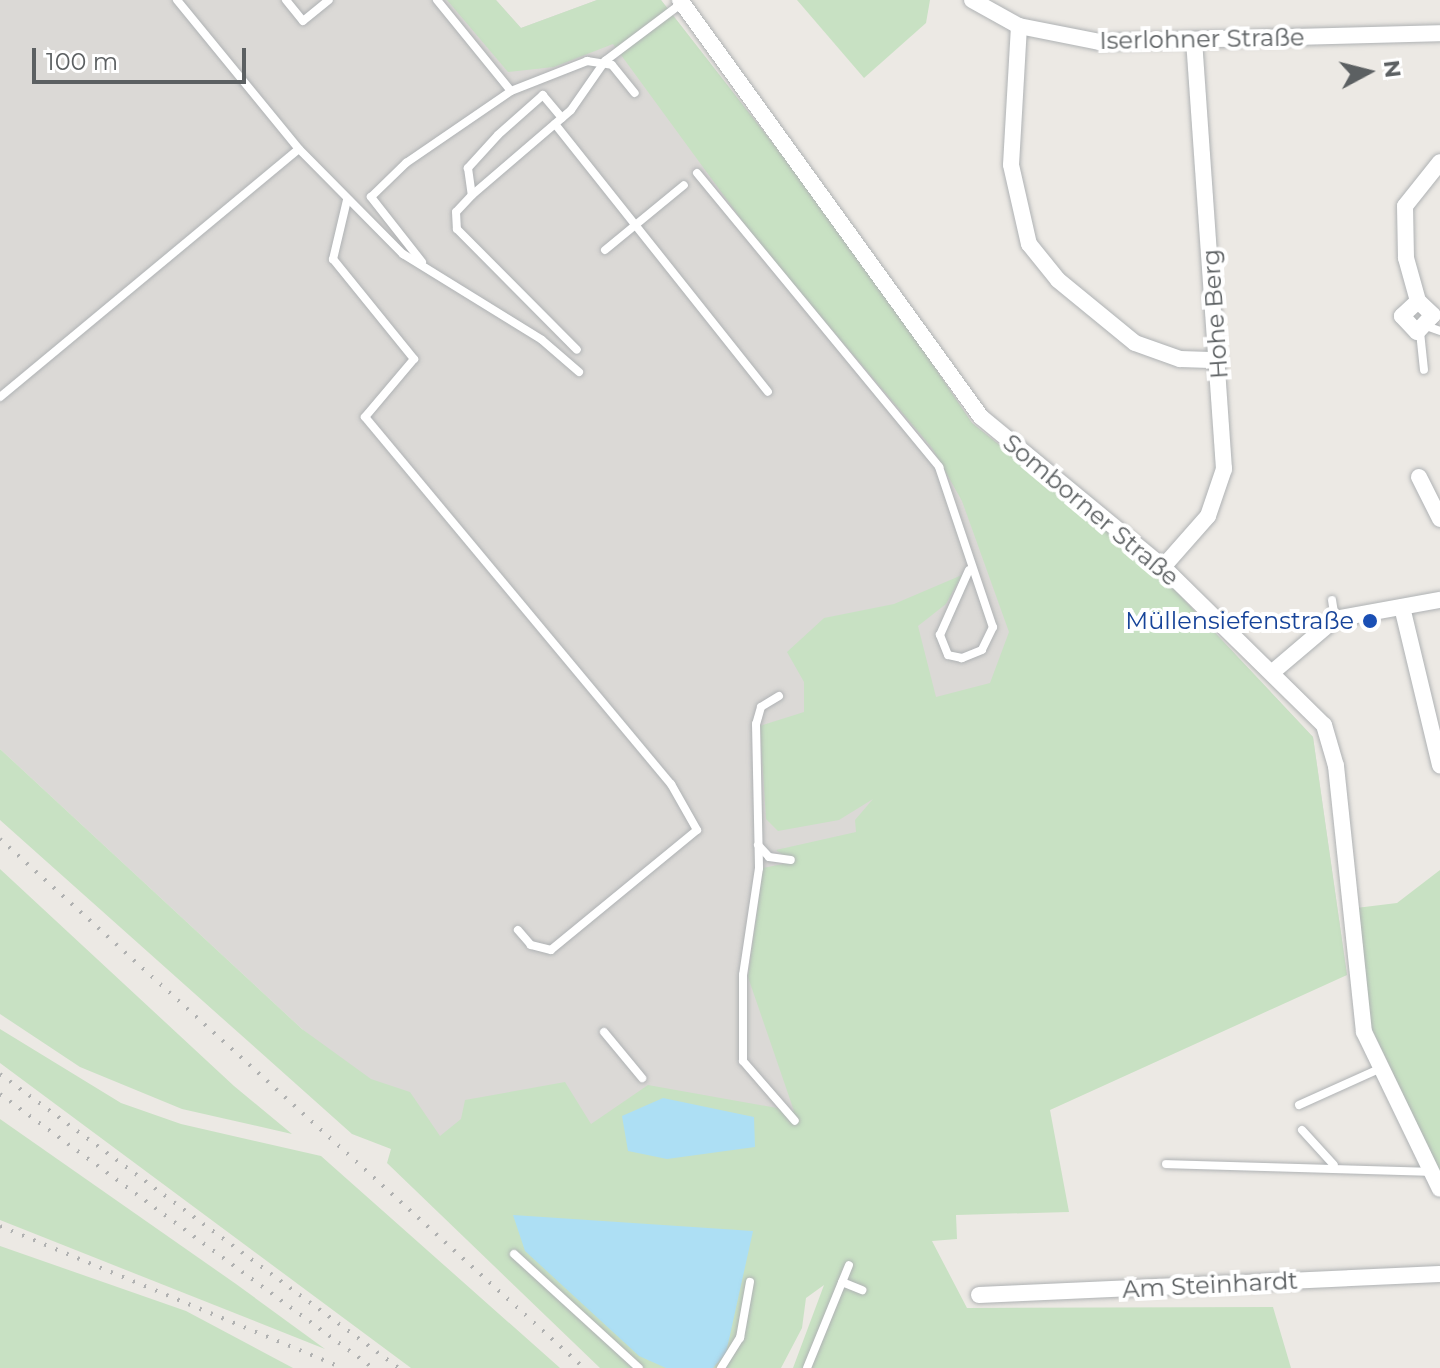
<!DOCTYPE html>
<meta charset="utf-8">
<style>
body{margin:0}
#map{position:relative;width:1440px;height:1368px;overflow:hidden;background:#ece9e4;font-family:Montserrat,sans-serif}
div>[style]{position:absolute}
.industrial>*{inset:0;background:#dbd9d6}
.green>*{inset:0;background:#c8e1c3}
.water>*{inset:0;background:#addff4}
.roads{filter:drop-shadow(0 0 2px #afb2b4) drop-shadow(0 0 2px #afb2b4)}
.lane>*{height:8px;margin:-4px;padding:0 4px;transform-origin:4px;border-radius:4px;background:#fff}
.street>*{height:16px;margin:-8px;padding:0 8px;transform-origin:8px;border-radius:8px;background:#fff}
.rail>*{height:4px;margin-top:-2px;transform-origin:0;background:repeating-linear-gradient(90deg,#b0b1b1 0 2px,transparent 0 12px)}
.dots>*{width:22px;height:22px;translate:-50% -50%;box-sizing:border-box;border:4px solid #fff;border-radius:50%}
span{translate:-50% -50%;white-space:nowrap;text-align:center;line-height:1.15;-webkit-text-stroke:8px #fff;paint-order:stroke}
.street-label{font-size:24px;color:#5c6062}
.transit-label{font-size:24px;color:#164399}
.right{translate:-100% -50%;text-align:right}
.north{position:absolute;left:1328px;top:32px;width:80px;height:80px;-webkit-text-stroke:6px #fff;paint-order:stroke;rotate:83deg;font-size:22px;font-weight:700;line-height:32px;text-align:center;color:#5c6062}
.north::after{content:'';display:block;margin:auto;width:28px;height:36px;background:#5c6062;clip-path:polygon(50% 0,100% 100%,50% 72%,0 100%)}
.scale{position:absolute;left:32px;top:48px;width:214px;height:36px;box-sizing:border-box;border:4px solid #5c6062;border-top:0;padding-left:10px;font-size:24px;line-height:28px;white-space:nowrap;color:#5c6062;-webkit-text-stroke:6px #fff;paint-order:stroke}
</style>
<div id="map">
<div class="industrial">
<div style="clip-path:polygon(0 0,496px 0,521px 28px,597px 0,661px 0,856px 250px,972px 423px,1157px 571px,1313px 737px,1347px 975px,455px 1225px,399px 1106px,302px 1029px,0 749px)"></div>
</div>
<div class="green">
<div style="clip-path:polygon(447px 0,496px 0,521px 28px,597px 0,661px 0,856px 250px,972px 423px,1157px 571px,1313px 737px,1347px 975px,1050px 1110px,1069px 1212px,956px 1215px,957px 1239px,932px 1241px,967px 1308px,1273px 1307px,1291px 1368px,793px 1368px,824px 1285px,806px 1298px,802px 1328px,781px 1368px,600px 1368px,387px 1163px,391px 1149px,352px 1134px,0 820px,0 749px,302px 1029px,371px 1079px,410px 1092px,440px 1136px,461px 1119px,465px 1100px,565px 1082px,591px 1124px,648px 1085px,794px 1111px,748px 977px,763px 868px,792px 862px,776px 850px,856px 832px,855px 820px,873px 799px,839px 820px,778px 831px,766px 819px,760px 726px,804px 712px,804px 682px,787px 652px,824px 618px,894px 604px,962px 575px,946px 604px,918px 626px,936px 697px,990px 683px,1009px 632px,962px 501px,932px 448px,757px 241px,613px 44px,554px 67px,508px 72px)"></div>
<div style="clip-path:polygon(797px 0,930px 0,926px 23px,864px 78px)"></div>
<div style="clip-path:polygon(0 869px,234px 1086px,292px 1134px,182px 1109px,80px 1067px,0 1014px)"></div>
<div style="clip-path:polygon(1440px 870px,1440px 1172px,1369px 1023px,1356px 908px,1397px 903px)"></div>
<div style="clip-path:polygon(0 1029px,121px 1103px,181px 1124px,321px 1156px,560px 1368px,411px 1368px,0 1063px)"></div>
<div style="clip-path:polygon(0 1119px,236px 1284px,325px 1349px,0 1220px)"></div>
<div style="clip-path:polygon(0 1246px,186px 1311px,293px 1368px,0 1368px)"></div>
</div>
<div class="water">
<div style="clip-path:polygon(663px 1098px,754px 1117px,755px 1147px,667px 1159px,628px 1151px,622px 1116px)"></div>
<div style="clip-path:polygon(513px 1215px,753px 1231px,726px 1353px,713px 1368px,666px 1368px,639px 1356px,525px 1251px)"></div>
</div>
<div class="roads">
<div class="lane">
<div style="left:177px;top:0;width:193px;rotate:50.7deg"></div>
<div style="left:299px;top:149px;width:148px;rotate:45.3deg"></div>
<div style="left:403px;top:254px;width:163px;rotate:31.7deg"></div>
<div style="left:542px;top:340px;width:49px;rotate:40.9deg"></div>
<div style="left:286px;top:0;width:27px;rotate:51deg"></div>
<div style="left:303px;top:21px;width:33px;rotate:-39deg"></div>
<div style="left:437px;top:0;width:117px;rotate:50.9deg"></div>
<div style="left:562px;top:118px;width:30px;rotate:-130deg"></div>
<div style="left:543px;top:95px;width:60px;rotate:138.4deg"></div>
<div style="left:498px;top:135px;width:45px;rotate:132.3deg"></div>
<div style="left:468px;top:168px;width:27px;rotate:82deg"></div>
<div style="left:472px;top:195px;width:23px;rotate:133deg"></div>
<div style="left:456px;top:212px;width:17px;rotate:87deg"></div>
<div style="left:457px;top:229px;width:170px;rotate:45.2deg"></div>
<div style="left:555px;top:124px;width:342px;rotate:51.5deg"></div>
<div style="left:697px;top:173px;width:381px;rotate:50.5deg"></div>
<div style="left:939px;top:467px;width:169px;rotate:71.4deg"></div>
<div style="left:993px;top:627px;width:25px;rotate:116deg"></div>
<div style="left:982px;top:650px;width:22px;rotate:158deg"></div>
<div style="left:962px;top:658px;width:14px;rotate:-168deg"></div>
<div style="left:948px;top:655px;width:22px;rotate:-112deg"></div>
<div style="left:940px;top:635px;width:71px;rotate:-66deg"></div>
<div style="left:472px;top:195px;width:130px;rotate:-40.6deg"></div>
<div style="left:571px;top:110px;width:60px;rotate:-55.2deg"></div>
<div style="left:605px;top:61px;width:96px;rotate:-37deg"></div>
<div style="left:347px;top:200px;width:61px;rotate:103.3deg"></div>
<div style="left:333px;top:259px;width:129px;rotate:51deg"></div>
<div style="left:414px;top:359px;width:76px;rotate:130.2deg"></div>
<div style="left:365px;top:417px;width:478px;rotate:50.2deg"></div>
<div style="left:671px;top:784px;width:53px;rotate:60.5deg"></div>
<div style="left:697px;top:830px;width:189px;rotate:140.6deg"></div>
<div style="left:551px;top:950px;width:21px;rotate:-166deg"></div>
<div style="left:531px;top:945px;width:20px;rotate:-131deg"></div>
<div style="left:605px;top:250px;width:102px;rotate:-39.4deg"></div>
<div style="left:422px;top:262px;width:83px;rotate:-128.1deg"></div>
<div style="left:371px;top:197px;width:49px;rotate:-44.2deg"></div>
<div style="left:406px;top:163px;width:127px;rotate:-34.4deg"></div>
<div style="left:511px;top:91px;width:82px;rotate:-21.5deg"></div>
<div style="left:587px;top:61px;width:25px;rotate:9deg"></div>
<div style="left:612px;top:65px;width:36px;rotate:51deg"></div>
<div style="left:1429px;top:327px;width:12px;rotate:20deg"></div>
<div style="left:1420px;top:332px;width:38px;rotate:84deg"></div>
<div style="left:0;top:397px;width:388px;rotate:-39.7deg"></div>
<div style="left:1332px;top:600px;width:19px;rotate:81deg"></div>
<div style="left:779px;top:696px;width:21px;rotate:149deg"></div>
<div style="left:761px;top:707px;width:18px;rotate:106deg"></div>
<div style="left:756px;top:724px;width:144px;rotate:88.8deg"></div>
<div style="left:759px;top:868px;width:108px;rotate:98.5deg"></div>
<div style="left:743px;top:975px;width:86px;rotate:90deg"></div>
<div style="left:743px;top:1061px;width:79px;rotate:49.1deg"></div>
<div style="left:758px;top:845px;width:16px;rotate:47deg"></div>
<div style="left:769px;top:857px;width:22px;rotate:8deg"></div>
<div style="left:604px;top:1032px;width:60px;rotate:50.4deg"></div>
<div style="left:1299px;top:1105px;width:88px;rotate:-24.2deg"></div>
<div style="left:1302px;top:1130px;width:47px;rotate:47.6deg"></div>
<div style="left:1166px;top:1164px;width:265px;rotate:1.7deg"></div>
<div style="left:514px;top:1254px;width:169px;rotate:42.4deg"></div>
<div style="left:842px;top:1282px;width:22px;rotate:22deg"></div>
<div style="left:721px;top:1368px;width:36px;rotate:-58deg"></div>
<div style="left:740px;top:1338px;width:57px;rotate:-79.9deg"></div>
<div style="left:807px;top:1368px;width:111px;rotate:-67.8deg"></div>
</div>
<div class="street">
<div style="left:680px;top:0;width:514px;rotate:54.18deg"></div>
<div style="left:981px;top:417px;width:236px;rotate:39.5deg"></div>
<div style="left:1163px;top:567px;width:226px;rotate:44.5deg"></div>
<div style="left:1324px;top:725px;width:43px;rotate:73.7deg"></div>
<div style="left:1336px;top:766px;width:267px;rotate:84deg"></div>
<div style="left:1364px;top:1032px;width:174px;rotate:64.2deg"></div>
<div style="left:972px;top:0;width:54px;rotate:29deg"></div>
<div style="left:1019px;top:26px;width:83px;rotate:11.2deg"></div>
<div style="left:1100px;top:42px;width:340px;rotate:-1.5deg"></div>
<div style="left:1019px;top:26px;width:139px;rotate:93.3deg"></div>
<div style="left:1011px;top:165px;width:81px;rotate:77.2deg"></div>
<div style="left:1029px;top:244px;width:46px;rotate:51.1deg"></div>
<div style="left:1058px;top:280px;width:99px;rotate:39.3deg"></div>
<div style="left:1135px;top:343px;width:48px;rotate:19.6deg"></div>
<div style="left:1180px;top:359px;width:38px;rotate:2deg"></div>
<div style="left:1418px;top:301px;width:22px;rotate:137deg"></div>
<div style="left:1402px;top:316px;width:22px;rotate:47deg"></div>
<div style="left:1417px;top:332px;width:23px;rotate:-47deg"></div>
<div style="left:1433px;top:315px;width:21px;rotate:-137deg"></div>
<div style="left:1418px;top:301px;width:45px;rotate:-105.6deg"></div>
<div style="left:1406px;top:258px;width:52px;rotate:-91.1deg"></div>
<div style="left:1405px;top:206px;width:56px;rotate:-51.5deg"></div>
<div style="left:1419px;top:477px;width:47px;rotate:63.4deg"></div>
<div style="left:1163px;top:567px;width:68px;rotate:-48.6deg"></div>
<div style="left:1208px;top:516px;width:50px;rotate:-71.2deg"></div>
<div style="left:1224px;top:469px;width:429px;rotate:-94deg"></div>
<div style="left:1402px;top:607px;width:163px;rotate:76.5deg"></div>
<div style="left:1275px;top:670px;width:79px;rotate:-40.4deg"></div>
<div style="left:1335px;top:619px;width:107px;rotate:-10.3deg"></div>
<div style="left:979px;top:1295px;width:461px;rotate:-2.6deg"></div>
</div>
</div>
<div class="rail">
<div style="left:0;top:839px;width:788px;rotate:42.17deg"></div>
<div style="left:0;top:1074px;width:496px;rotate:36.4deg"></div>
<div style="left:0;top:1094px;width:463px;rotate:36.3deg"></div>
<div style="left:0;top:1226px;width:370px;rotate:22.5deg"></div>
</div>
<div class="dots">
<div style="left:1370px;top:621px;background:#1a4fb4"></div>
</div>
<div class="street-label">
<span style="left:1202px;top:39px;rotate:-1deg">Iserlohner Straße</span>
<span style="left:1215px;top:314px;rotate:-94deg">Hohe Berg</span>
<span style="left:1091px;top:510px;rotate:40deg">Somborner Straße</span>
<span style="left:1210px;top:1285px;rotate:-3deg">Am Steinhardt</span>
</div>
<div class="transit-label">
<span class="right" style="left:1354px;top:621px">Müllensiefenstraße</span>
</div>
<div class="north">N</div>
<div class="scale">100 m</div>
</div>
